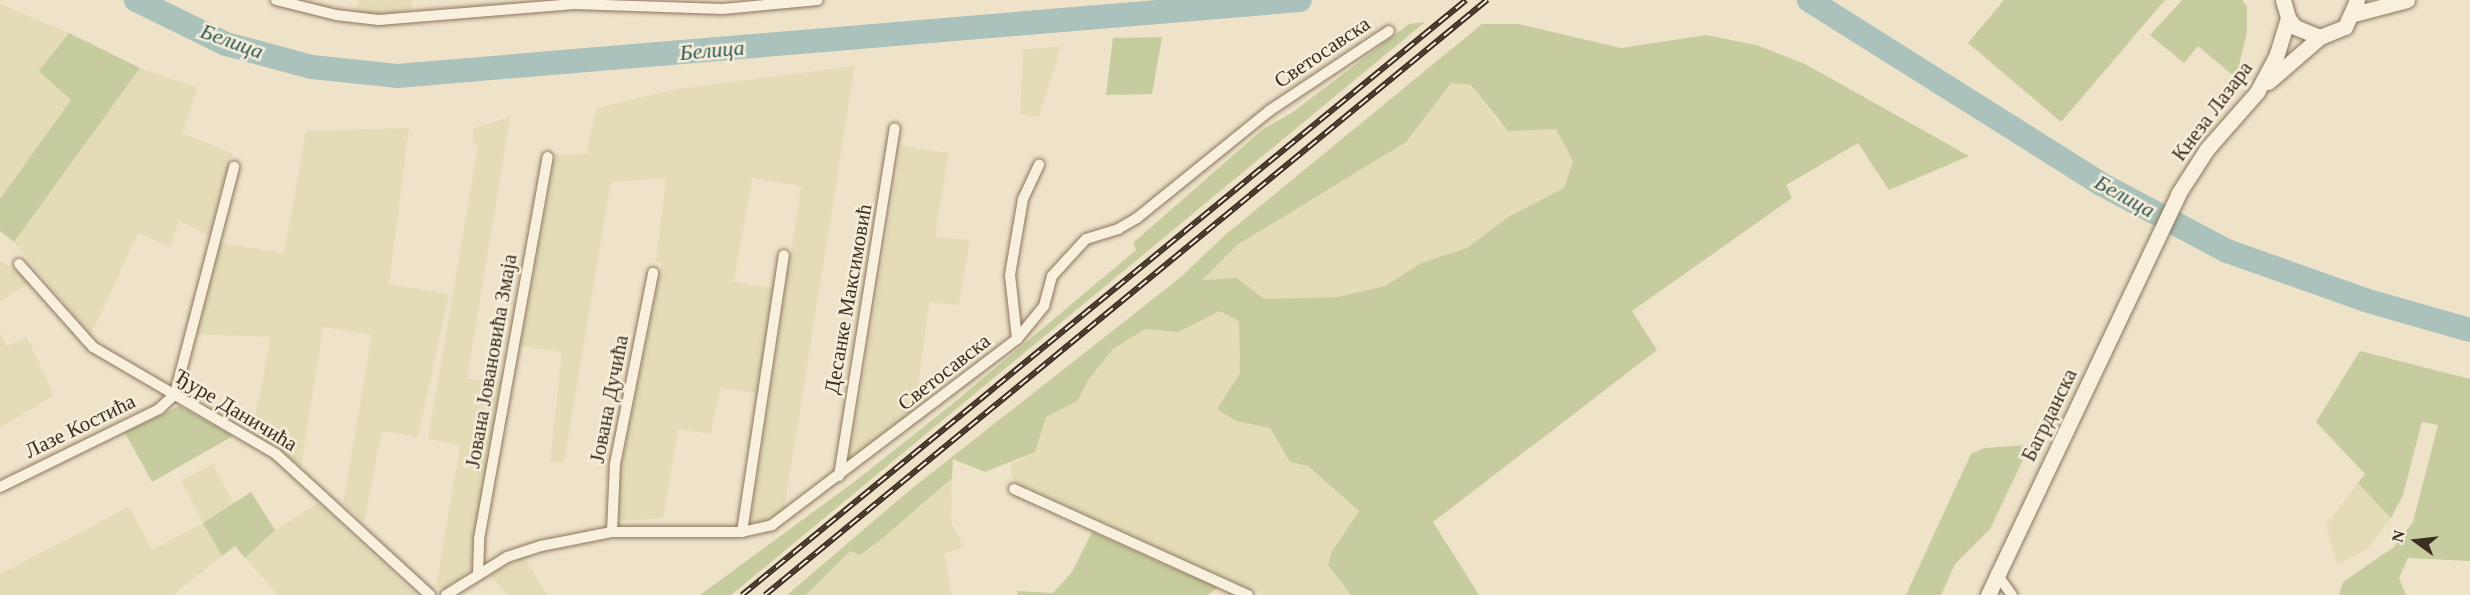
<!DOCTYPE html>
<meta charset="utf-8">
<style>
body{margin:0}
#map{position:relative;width:2470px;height:595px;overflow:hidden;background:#eee3c9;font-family:Georgia,serif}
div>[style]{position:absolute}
.farmland>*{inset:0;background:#e3dcb7}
.green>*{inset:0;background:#c6cc9d}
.river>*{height:24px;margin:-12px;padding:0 12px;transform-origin:12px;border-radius:12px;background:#aac2bb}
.roads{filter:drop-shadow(0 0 2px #8a765e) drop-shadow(0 0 2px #8a765e)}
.street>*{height:10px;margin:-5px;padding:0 5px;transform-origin:5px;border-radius:5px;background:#f8f0dd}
.secondary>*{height:15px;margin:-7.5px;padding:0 7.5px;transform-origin:7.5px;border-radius:7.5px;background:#f8f0dd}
.rail>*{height:6px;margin-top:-3px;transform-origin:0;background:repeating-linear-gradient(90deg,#f5edd9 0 11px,#3b2e21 0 22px);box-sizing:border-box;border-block:2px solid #3b2e21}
span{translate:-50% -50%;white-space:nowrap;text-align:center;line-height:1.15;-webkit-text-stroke:5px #f5edd9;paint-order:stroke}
.street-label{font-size:21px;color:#3b2e21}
.water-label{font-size:22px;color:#315a57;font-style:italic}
.north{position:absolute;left:2386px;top:511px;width:60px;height:60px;-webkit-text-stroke:4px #f5edd9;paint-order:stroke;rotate:285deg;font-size:16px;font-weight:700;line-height:24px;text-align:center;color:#3b2e21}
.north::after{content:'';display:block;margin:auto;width:21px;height:27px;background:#3b2e21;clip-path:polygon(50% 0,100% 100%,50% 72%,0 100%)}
</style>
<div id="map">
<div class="farmland">
<div style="clip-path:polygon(359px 0,413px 0,410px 11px,371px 14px,356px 12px)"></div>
<div style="clip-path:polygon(0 4px,69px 33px,40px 71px,71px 100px,0 199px)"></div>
<div style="clip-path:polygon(1061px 46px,1039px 117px,1020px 114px,1023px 50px)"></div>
<div style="clip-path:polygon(855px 66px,784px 510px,765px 521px,751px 522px,801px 186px,752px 178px,734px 282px,773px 288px,757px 393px,720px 388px,711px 434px,678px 429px,663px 518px,622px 521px,617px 510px,621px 468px,662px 263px,656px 261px,666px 178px,611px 182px,564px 463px,550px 461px,562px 352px,520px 346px,556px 155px,586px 154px,597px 108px,677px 89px)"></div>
<div style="clip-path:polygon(140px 68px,198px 88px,182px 133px,232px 153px,208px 235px,179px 220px,170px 247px,138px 233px,91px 335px,14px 242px)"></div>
<div style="clip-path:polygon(1451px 83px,1471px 85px,1499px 123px,1556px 129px,1573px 161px,1564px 188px,1508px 217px,1467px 248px,1421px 263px,1385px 286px,1338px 297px,1264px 299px,1237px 278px,1201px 280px,1237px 245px,1406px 142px)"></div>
<div style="clip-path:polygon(510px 117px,467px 379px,501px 381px,470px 571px,444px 589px,436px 586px,460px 445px,428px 439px,478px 146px,473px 145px,474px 128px)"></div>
<div style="clip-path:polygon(409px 128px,389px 284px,449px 294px,418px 437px,382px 431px,364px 522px,343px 503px,372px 335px,323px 327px,301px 467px,252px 433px,271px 337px,197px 334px,220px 243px,284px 253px,306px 131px)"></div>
<div style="clip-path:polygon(902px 146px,949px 153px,935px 237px,970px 240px,959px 305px,929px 302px,915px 411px,849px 462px)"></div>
<div style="clip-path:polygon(0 260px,31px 282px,0 301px)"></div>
<div style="clip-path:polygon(1219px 311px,1239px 321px,1240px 373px,1217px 409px,1236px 421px,1270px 428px,1290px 462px,1308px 466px,1359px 511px,1332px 551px,1328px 564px,1351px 595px,1264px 595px,1014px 481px,1010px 465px,1035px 452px,1046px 417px,1077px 401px,1089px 379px,1113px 349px,1145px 329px,1179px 332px)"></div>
<div style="clip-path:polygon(0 332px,7px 346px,27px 337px,54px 395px,0 428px)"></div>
<div style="clip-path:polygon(213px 464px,234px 504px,204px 523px,222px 556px,173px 595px,0 595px,0 574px,129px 507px,152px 550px,203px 523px,181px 480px)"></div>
<div style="clip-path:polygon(952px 478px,951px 522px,964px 547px,945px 554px,951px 595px,806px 595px,850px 551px,861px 555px)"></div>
<div style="clip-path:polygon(2358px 483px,2391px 518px,2368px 548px,2337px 565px,2326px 525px)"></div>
<div style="clip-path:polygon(318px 503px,416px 595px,278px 595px,245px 558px,275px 530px)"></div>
<div style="clip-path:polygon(524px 557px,547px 595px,508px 595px,490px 575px)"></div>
</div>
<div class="green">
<div style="clip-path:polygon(2004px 0,2165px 0,2061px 122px,1968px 43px)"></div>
<div style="clip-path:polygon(2182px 0,2242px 0,2247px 6px,2247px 32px,2236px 78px,2198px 46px,2184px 63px,2150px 35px)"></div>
<div style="clip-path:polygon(1425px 22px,731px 595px,700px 595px,858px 479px,956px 401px,1136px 250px,1133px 243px,1262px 130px,1293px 112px,1409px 24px)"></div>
<div style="clip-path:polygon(evenodd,1482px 24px,1519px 24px,1621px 48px,1706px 35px,1756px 45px,1805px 64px,1969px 156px,1889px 190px,1858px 143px,1786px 185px,1792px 198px,1632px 311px,1657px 350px,1433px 522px,1479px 595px,1351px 595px,1328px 565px,1332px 551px,1359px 511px,1308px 466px,1290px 462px,1270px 428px,1236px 421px,1217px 409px,1240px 373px,1239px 321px,1219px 311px,1179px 332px,1145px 329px,1113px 349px,1089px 379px,1077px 401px,1046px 417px,1035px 452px,985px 472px,953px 459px,952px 478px,884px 537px,860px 555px,850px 551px,806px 595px,787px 595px,910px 490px,1181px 277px,1225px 235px,1482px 24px,1451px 83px,1471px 85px,1508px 131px,1556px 129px,1573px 161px,1564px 188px,1508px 217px,1467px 248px,1421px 263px,1385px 286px,1338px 297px,1264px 299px,1237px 278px,1202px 280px,1237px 245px,1406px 142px,1451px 83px)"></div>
<div style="clip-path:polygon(69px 33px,140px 68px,14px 242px,0 231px,0 199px,71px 100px,39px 71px)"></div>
<div style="clip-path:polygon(1162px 37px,1152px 94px,1106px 95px,1113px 38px)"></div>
<div style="clip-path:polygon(2360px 351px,2470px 379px,2470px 561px,2408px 558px,2399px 578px,2406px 595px,2339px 595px,2343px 582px,2394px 547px,2413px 522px,2438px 425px,2422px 422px,2403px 495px,2391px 518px,2358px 483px,2365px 474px,2316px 422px)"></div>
<div style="clip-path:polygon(179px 406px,233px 436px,152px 482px,125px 433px)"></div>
<div style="clip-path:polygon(2030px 445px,1990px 529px,1955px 564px,1941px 595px,1906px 595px,1971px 454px,1984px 448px)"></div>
<div style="clip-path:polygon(251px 492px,275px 530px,245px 558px,235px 546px,222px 556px,203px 523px)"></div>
<div style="clip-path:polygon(1092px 532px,1174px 569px,1218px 587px,1208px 595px,1018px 595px,1017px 591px,1053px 593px,1072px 572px)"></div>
</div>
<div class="river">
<div style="left:136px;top:0;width:100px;rotate:26.1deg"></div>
<div style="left:226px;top:44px;width:89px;rotate:15deg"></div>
<div style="left:312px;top:67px;width:85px;rotate:6deg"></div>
<div style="left:397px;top:76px;width:906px;rotate:-4.81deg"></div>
<div style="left:1809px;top:0;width:345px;rotate:32.2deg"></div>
<div style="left:2101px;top:184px;width:143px;rotate:28deg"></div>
<div style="left:2227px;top:251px;width:146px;rotate:19.5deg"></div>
<div style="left:2365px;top:300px;width:109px;rotate:15.9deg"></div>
</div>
<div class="roads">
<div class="street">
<div style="left:276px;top:0;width:62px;rotate:14deg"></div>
<div style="left:336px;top:15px;width:43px;rotate:6.6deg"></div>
<div style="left:379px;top:20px;width:196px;rotate:-4.7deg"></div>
<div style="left:574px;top:4px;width:149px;rotate:1.9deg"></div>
<div style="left:723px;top:9px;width:95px;rotate:-5.4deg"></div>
<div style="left:19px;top:264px;width:111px;rotate:48.3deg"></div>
<div style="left:93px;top:347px;width:212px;rotate:30.3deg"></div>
<div style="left:276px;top:454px;width:209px;rotate:42.5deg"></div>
<div style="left:1017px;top:339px;width:64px;rotate:-96.2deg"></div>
<div style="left:1010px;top:275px;width:77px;rotate:-80.3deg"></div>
<div style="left:1023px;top:199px;width:38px;rotate:-65deg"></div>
<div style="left:839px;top:476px;width:352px;rotate:-80.9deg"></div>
<div style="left:0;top:487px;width:177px;rotate:-26.1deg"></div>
<div style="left:159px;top:409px;width:22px;rotate:-43deg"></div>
<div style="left:175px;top:394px;width:235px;rotate:-75.4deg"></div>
<div style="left:1014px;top:489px;width:257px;rotate:24.4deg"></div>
<div style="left:612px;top:532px;width:68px;rotate:-87.5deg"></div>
<div style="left:615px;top:464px;width:195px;rotate:-78.7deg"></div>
<div style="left:742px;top:532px;width:280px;rotate:-81.4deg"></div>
<div style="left:478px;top:573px;width:34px;rotate:-88deg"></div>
<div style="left:479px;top:539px;width:388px;rotate:-79.8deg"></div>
<div style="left:1996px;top:573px;width:27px;rotate:54deg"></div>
<div style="left:446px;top:595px;width:72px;rotate:-31.9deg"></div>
<div style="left:507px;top:557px;width:36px;rotate:-18deg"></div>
<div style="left:541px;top:546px;width:72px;rotate:-11.2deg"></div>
<div style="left:612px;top:532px;width:130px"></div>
<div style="left:742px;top:532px;width:31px;rotate:-13deg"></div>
<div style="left:772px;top:525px;width:308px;rotate:-37.2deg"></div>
<div style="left:1017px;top:339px;width:43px;rotate:-50.7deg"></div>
<div style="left:1044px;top:306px;width:31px;rotate:-75deg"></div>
<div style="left:1052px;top:276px;width:50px;rotate:-47.4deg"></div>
<div style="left:1086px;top:239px;width:34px;rotate:-17deg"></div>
<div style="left:1118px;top:229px;width:22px;rotate:-30deg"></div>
<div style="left:1137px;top:218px;width:170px;rotate:-39deg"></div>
<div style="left:1269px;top:111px;width:144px;rotate:-33.7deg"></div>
</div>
<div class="secondary">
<div style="left:2283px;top:0;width:19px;rotate:74deg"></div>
<div style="left:2288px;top:18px;width:11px;rotate:52deg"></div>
<div style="left:2295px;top:27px;width:27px;rotate:22deg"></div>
<div style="left:2320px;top:37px;width:27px;rotate:-22deg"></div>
<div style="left:2345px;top:27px;width:30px;rotate:-66deg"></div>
<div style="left:2354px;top:14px;width:55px;rotate:-14.8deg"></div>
<div style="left:2268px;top:82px;width:69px;rotate:-40.9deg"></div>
<div style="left:1988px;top:595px;width:444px;rotate:-64.6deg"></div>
<div style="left:2178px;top:194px;width:54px;rotate:-57.2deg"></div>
<div style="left:2207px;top:149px;width:76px;rotate:-48.7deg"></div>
<div style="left:2257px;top:92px;width:40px;rotate:-62deg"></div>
<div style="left:2276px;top:57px;width:41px;rotate:-72.9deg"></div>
</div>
</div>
<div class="rail">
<div style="left:742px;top:595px;width:937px;rotate:-39.41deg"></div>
<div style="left:765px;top:595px;width:936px;rotate:-39.49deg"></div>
</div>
<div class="street-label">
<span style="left:1322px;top:52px;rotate:-34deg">Светосавска</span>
<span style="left:2212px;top:111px;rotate:-53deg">Кнеза Лазара</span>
<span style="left:848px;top:299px;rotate:-80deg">Десанке Максимовић</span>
<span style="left:491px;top:361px;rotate:-80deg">Јована Јовановића Змаја</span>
<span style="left:944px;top:372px;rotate:-38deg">Светосавска</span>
<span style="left:609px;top:399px;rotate:-79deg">Јована Дучића</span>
<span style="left:236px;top:410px;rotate:31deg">Ђуре Даничића</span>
<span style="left:2049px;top:415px;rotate:-64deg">Багрданска</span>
<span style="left:80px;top:426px;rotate:-26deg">Лазе Костића</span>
</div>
<div class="water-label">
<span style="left:232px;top:41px;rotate:20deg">Белица</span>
<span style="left:712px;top:50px;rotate:-5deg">Белица</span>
<span style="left:2125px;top:196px;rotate:29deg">Белица</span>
</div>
<div class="north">N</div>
</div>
